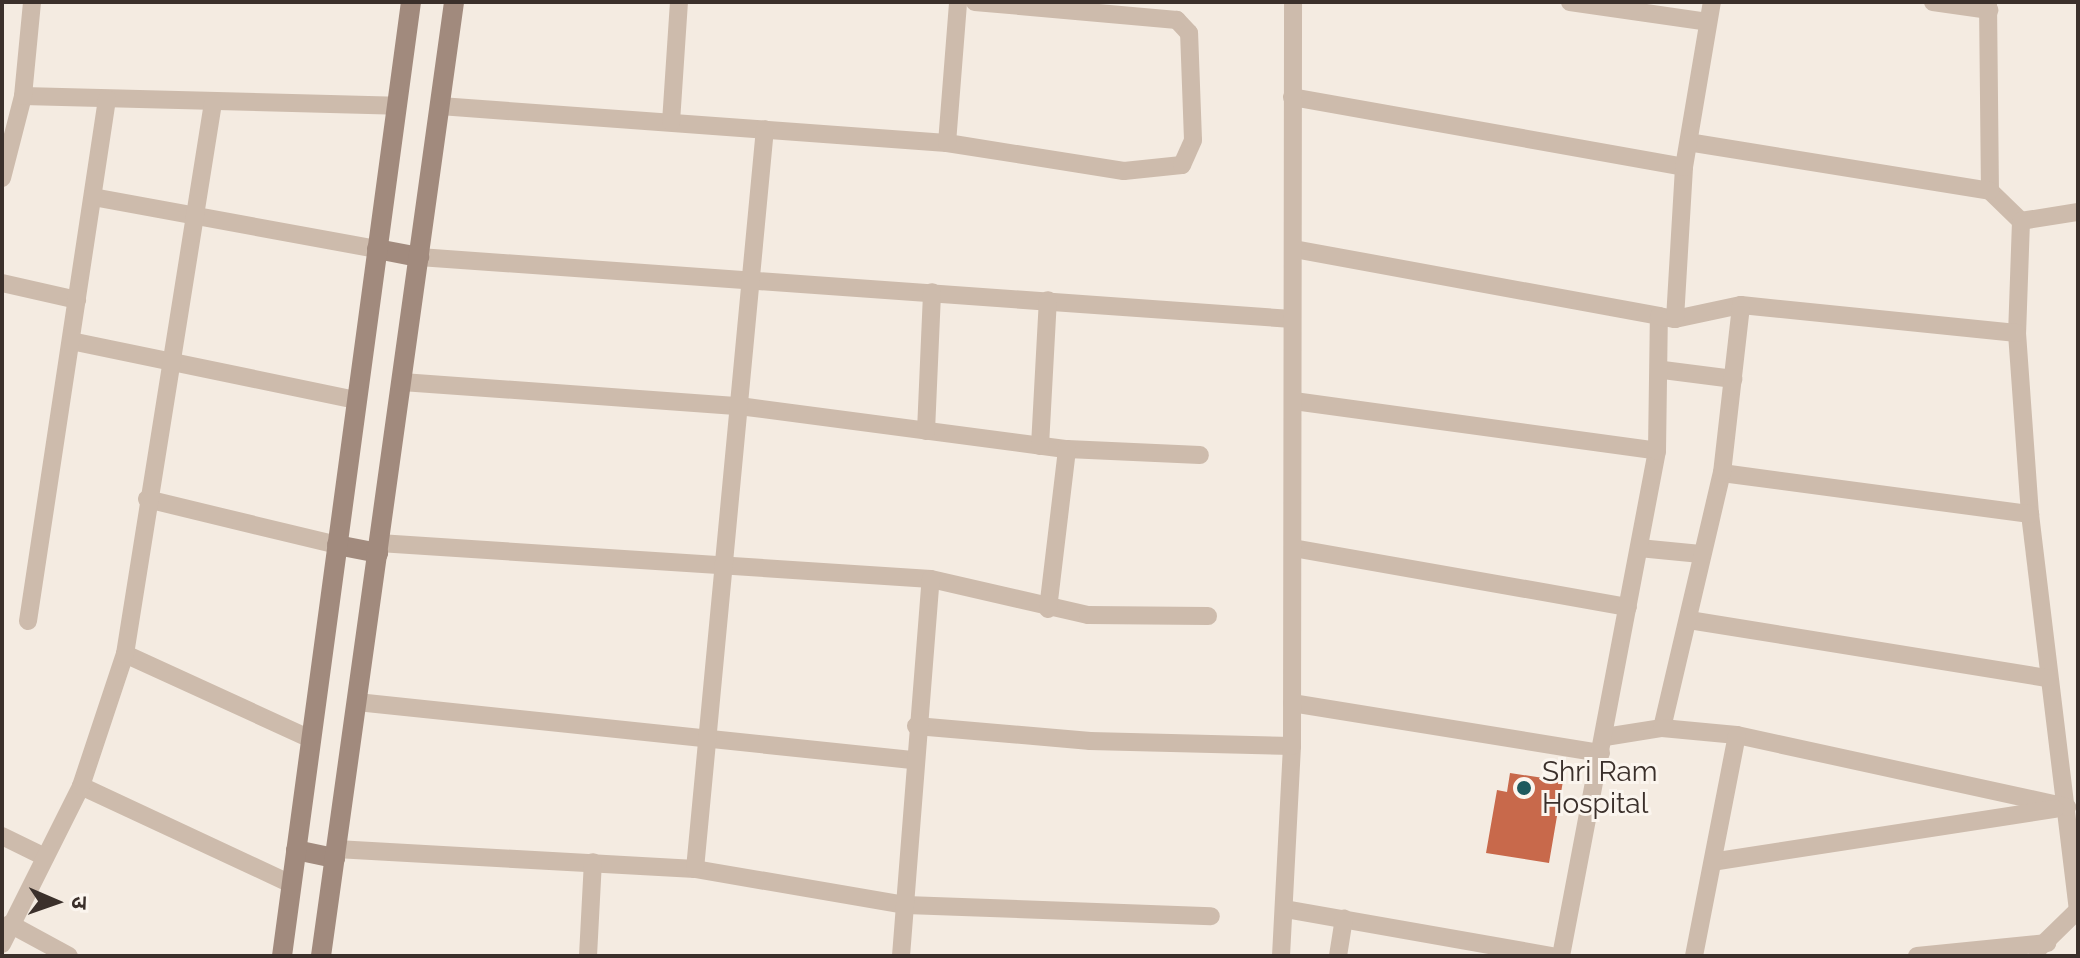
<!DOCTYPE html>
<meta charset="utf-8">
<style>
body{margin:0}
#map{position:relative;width:2080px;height:958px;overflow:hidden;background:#f4ebe1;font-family:Raleway,"Noto Sans Devanagari",sans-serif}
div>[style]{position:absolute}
.building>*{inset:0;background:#c8694b}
.street>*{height:18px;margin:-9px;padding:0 9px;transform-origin:9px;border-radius:9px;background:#cdbbac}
.secondary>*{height:20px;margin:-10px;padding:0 10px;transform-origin:10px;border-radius:10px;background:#a18a7d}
.dots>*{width:22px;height:22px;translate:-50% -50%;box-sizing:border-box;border:4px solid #fbf5ee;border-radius:50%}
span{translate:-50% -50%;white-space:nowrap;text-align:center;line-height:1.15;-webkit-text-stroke:6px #fbf5ee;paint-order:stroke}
.poi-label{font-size:28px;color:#3b302b}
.left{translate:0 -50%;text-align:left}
.frame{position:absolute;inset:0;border:4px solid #3b302b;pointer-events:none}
.north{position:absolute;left:16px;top:862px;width:80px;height:80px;-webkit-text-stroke:6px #fbf5ee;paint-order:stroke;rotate:92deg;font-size:22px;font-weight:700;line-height:32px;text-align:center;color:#3b302b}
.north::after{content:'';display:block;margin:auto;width:28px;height:36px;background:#3b302b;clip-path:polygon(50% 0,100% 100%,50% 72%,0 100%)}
</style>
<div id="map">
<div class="building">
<div style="clip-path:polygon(1510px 773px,1563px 781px,1549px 863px,1486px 853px,1497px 790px,1507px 792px)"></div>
</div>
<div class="street">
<div style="left:1570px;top:2px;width:139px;rotate:8.2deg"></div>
<div style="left:1933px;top:2px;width:57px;rotate:8.1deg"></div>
<div style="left:1988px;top:2px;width:189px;rotate:89.4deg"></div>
<div style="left:1990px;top:191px;width:43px;rotate:44.1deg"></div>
<div style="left:2021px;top:221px;width:112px;rotate:92deg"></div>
<div style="left:2017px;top:333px;width:181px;rotate:85.9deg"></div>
<div style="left:2030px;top:514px;width:397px;rotate:83.1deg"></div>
<div style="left:23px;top:96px;width:374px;rotate:1.5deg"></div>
<div style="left:1292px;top:97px;width:398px;rotate:10.1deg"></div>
<div style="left:440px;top:106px;width:508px;rotate:4.17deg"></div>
<div style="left:947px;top:143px;width:179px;rotate:9deg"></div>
<div style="left:1124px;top:171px;width:58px;rotate:-5.9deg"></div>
<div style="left:1182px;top:165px;width:27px;rotate:-66deg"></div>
<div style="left:1193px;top:140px;width:107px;rotate:-92.1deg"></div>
<div style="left:1189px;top:33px;width:18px;rotate:-133deg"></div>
<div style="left:1177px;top:20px;width:203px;rotate:-174.9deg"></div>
<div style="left:671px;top:122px;width:120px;rotate:-86.2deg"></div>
<div style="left:947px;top:143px;width:141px;rotate:-85.5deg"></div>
<div style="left:1694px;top:143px;width:300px;rotate:9.2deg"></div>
<div style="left:2px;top:178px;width:85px;rotate:-75.6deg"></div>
<div style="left:23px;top:96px;width:94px;rotate:-84.5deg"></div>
<div style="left:93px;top:197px;width:289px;rotate:10.4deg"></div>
<div style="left:2021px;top:221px;width:58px;rotate:-9deg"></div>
<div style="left:1294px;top:249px;width:371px;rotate:10.4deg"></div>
<div style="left:419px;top:257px;width:875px;rotate:4.06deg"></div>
<div style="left:2px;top:283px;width:77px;rotate:12.8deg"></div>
<div style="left:1675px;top:319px;width:67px;rotate:-12deg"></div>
<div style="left:1741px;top:305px;width:277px;rotate:5.8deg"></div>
<div style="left:71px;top:341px;width:292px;rotate:11.7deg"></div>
<div style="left:1663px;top:370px;width:71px;rotate:7.3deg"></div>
<div style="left:402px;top:382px;width:338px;rotate:4.1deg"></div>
<div style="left:739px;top:406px;width:331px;rotate:7.5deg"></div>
<div style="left:1067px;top:449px;width:133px;rotate:2.6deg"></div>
<div style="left:1294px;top:401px;width:366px;rotate:7.8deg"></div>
<div style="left:926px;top:431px;width:139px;rotate:-87.5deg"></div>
<div style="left:1040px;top:446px;width:146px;rotate:-86.9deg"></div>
<div style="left:1722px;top:473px;width:311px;rotate:7.6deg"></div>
<div style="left:147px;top:499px;width:195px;rotate:13.6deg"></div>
<div style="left:379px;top:543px;width:553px;rotate:3.73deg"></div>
<div style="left:931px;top:579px;width:161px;rotate:12.9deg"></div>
<div style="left:1088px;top:615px;width:120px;rotate:0.5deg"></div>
<div style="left:1293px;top:548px;width:340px;rotate:10deg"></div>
<div style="left:1639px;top:548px;width:62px;rotate:5.5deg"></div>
<div style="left:1048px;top:609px;width:161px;rotate:-83.2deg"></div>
<div style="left:1689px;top:620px;width:363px;rotate:9.2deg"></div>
<div style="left:28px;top:621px;width:528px;rotate:-81.39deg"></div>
<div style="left:125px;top:654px;width:205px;rotate:24.6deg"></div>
<div style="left:357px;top:702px;width:558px;rotate:5.97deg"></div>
<div style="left:1292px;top:703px;width:313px;rotate:9.2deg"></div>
<div style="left:916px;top:726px;width:175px;rotate:4.9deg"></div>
<div style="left:1090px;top:741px;width:202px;rotate:1.4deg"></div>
<div style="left:1662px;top:728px;width:262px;rotate:-76.8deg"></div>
<div style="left:1722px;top:473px;width:169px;rotate:-83.5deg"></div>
<div style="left:1605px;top:737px;width:58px;rotate:-9deg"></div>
<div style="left:1662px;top:728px;width:75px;rotate:5.3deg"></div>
<div style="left:1737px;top:735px;width:338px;rotate:12.3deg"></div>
<div style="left:81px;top:786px;width:232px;rotate:25deg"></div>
<div style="left:2px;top:836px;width:48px;rotate:26deg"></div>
<div style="left:336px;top:849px;width:360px;rotate:3.2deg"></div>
<div style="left:695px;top:869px;width:214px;rotate:9.7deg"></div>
<div style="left:906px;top:905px;width:305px;rotate:2.1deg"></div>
<div style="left:1718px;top:861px;width:341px;rotate:-8.8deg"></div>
<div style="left:695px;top:869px;width:743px;rotate:-84.6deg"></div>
<div style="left:1285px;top:909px;width:271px;rotate:10deg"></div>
<div style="left:10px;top:924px;width:67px;rotate:28.5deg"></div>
<div style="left:2px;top:944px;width:177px;rotate:-63.4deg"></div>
<div style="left:81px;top:786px;width:139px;rotate:-71.6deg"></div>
<div style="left:125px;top:654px;width:558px;rotate:-80.93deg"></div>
<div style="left:2037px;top:950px;width:57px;rotate:-44.3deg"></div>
<div style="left:588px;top:956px;width:94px;rotate:-87deg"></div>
<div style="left:901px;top:956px;width:378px;rotate:-85.5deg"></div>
<div style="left:1281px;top:956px;width:210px;rotate:-87deg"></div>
<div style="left:1292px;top:746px;width:744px;rotate:-89.92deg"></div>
<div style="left:1338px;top:956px;width:38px;rotate:-81deg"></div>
<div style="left:1561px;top:956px;width:514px;rotate:-79.24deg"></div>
<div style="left:1657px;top:451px;width:135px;rotate:-89.2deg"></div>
<div style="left:1659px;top:316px;width:16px;rotate:11deg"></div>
<div style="left:1675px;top:319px;width:152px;rotate:-86.6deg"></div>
<div style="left:1684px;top:167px;width:167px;rotate:-80.4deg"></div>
<div style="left:1694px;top:956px;width:225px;rotate:-79deg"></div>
<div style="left:1917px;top:956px;width:131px;rotate:-5.7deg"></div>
</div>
<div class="secondary">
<div style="left:377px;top:249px;width:43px;rotate:10.8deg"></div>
<div style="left:337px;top:545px;width:42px;rotate:11deg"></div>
<div style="left:296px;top:850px;width:40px;rotate:12deg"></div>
<div style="left:282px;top:956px;width:963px;rotate:-82.3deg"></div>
<div style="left:321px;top:956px;width:963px;rotate:-82.06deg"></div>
</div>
<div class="dots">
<div style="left:1524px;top:788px;background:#1f5a5e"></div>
</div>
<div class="poi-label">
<span class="left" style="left:1542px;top:788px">Shri Ram<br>Hospital</span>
</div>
<div class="frame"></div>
<div class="north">उ</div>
</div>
